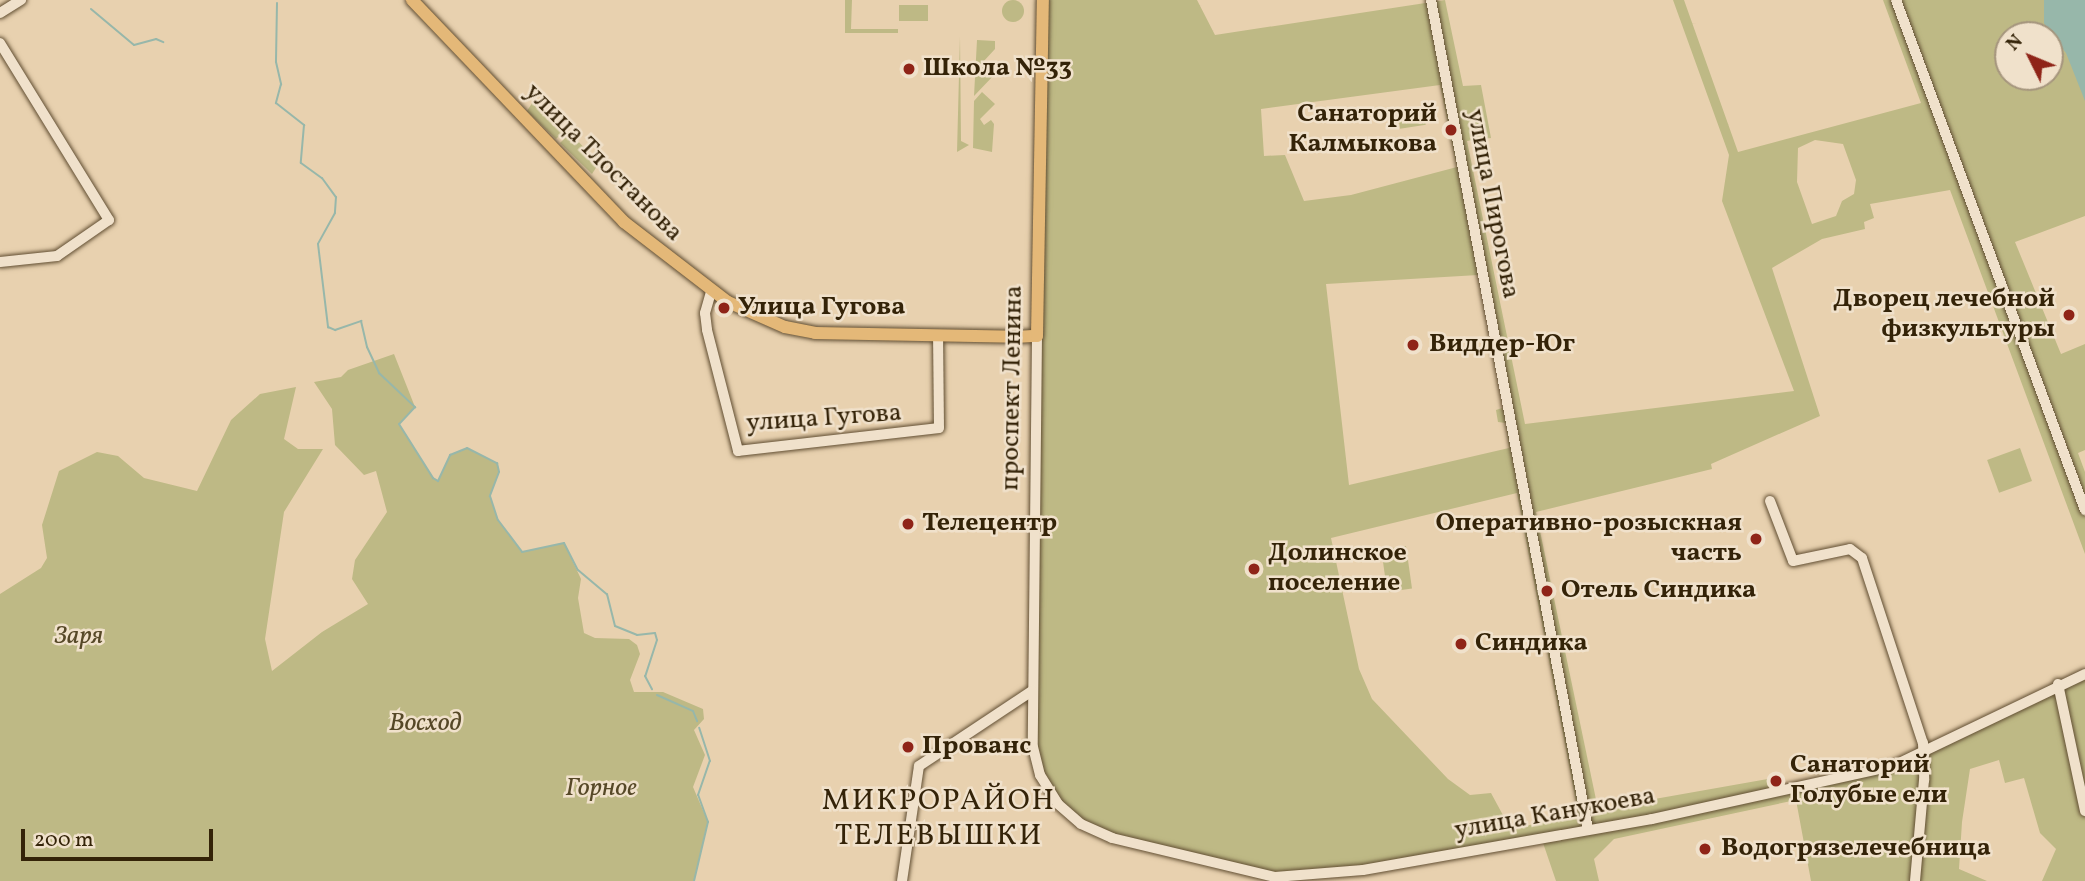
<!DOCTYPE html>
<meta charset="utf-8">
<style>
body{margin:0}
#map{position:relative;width:2085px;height:881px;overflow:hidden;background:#e8d1af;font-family:Vollkorn,serif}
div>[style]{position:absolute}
.green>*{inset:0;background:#beb985;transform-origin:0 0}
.round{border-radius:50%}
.water>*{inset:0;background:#97b7aa}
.stream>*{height:2px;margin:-1px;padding:0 1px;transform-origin:1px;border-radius:1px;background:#97b7aa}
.roads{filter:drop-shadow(0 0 2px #614e32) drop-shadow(0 0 2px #614e32)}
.minor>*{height:10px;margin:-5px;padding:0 5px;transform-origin:5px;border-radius:5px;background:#f0e1cb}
.major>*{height:12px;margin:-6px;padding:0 6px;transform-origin:6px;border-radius:6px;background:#e4b878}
.dots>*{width:19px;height:19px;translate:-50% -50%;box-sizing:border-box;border:4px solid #f0e1cb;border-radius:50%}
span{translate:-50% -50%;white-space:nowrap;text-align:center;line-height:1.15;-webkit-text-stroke:5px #f0e1cb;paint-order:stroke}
.poi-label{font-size:26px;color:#342308;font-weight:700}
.left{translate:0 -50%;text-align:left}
.right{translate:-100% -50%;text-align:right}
.street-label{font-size:26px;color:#342308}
.park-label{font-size:26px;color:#564827;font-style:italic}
.quarter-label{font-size:30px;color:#342308;letter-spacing:2px}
.north{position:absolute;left:1994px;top:21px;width:70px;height:70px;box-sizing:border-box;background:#f0e1cb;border:2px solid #a5957d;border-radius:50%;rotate:313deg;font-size:19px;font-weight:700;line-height:28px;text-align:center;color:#342308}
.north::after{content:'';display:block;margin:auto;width:24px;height:32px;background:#8f2418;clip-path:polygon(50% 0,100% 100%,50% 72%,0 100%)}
.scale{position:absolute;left:21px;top:829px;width:192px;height:32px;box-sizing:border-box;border:4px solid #342308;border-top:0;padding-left:9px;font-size:21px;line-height:24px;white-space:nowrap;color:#342308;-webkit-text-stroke:5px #f0e1cb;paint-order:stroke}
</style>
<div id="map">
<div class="green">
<div style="clip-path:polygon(845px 0,852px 0,851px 29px,898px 29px,898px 33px,845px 33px)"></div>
<div style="clip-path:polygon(evenodd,1043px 0,1197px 0,1215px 35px,1445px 0,1463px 86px,1481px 85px,1491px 138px,1467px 141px,1525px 424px,1794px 391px,1722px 201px,1729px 155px,1673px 0,1684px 0,1738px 152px,1921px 103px,1883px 0,2085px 0,2085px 216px,2015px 242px,2061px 354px,2085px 344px,2085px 450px,2078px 453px,2085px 472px,2085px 554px,1950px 190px,1870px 204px,1874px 218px,1864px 222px,1865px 229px,1822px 239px,1772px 268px,1820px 416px,1711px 464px,1712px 469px,1536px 512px,1598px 809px,1779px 777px,1782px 790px,1893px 766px,2085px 674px,2085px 881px,2042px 881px,2056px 849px,2040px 833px,2024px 778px,2005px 783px,1999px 760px,1970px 769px,1962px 822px,1959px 869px,1987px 881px,1811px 881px,1796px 800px,1614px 839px,1594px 859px,1599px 881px,1556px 881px,1541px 837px,1297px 878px,1112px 838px,1068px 815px,1036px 764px,1043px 0,2008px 35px,2050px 35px,2050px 77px,2008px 77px,2008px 35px,1043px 0,1440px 85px,1457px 167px,1351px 195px,1304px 201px,1285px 155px,1264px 156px,1261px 109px,1440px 85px,1043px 0,1815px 140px,1843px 144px,1856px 180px,1854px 194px,1842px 201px,1836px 216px,1812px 224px,1797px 182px,1798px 148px,1815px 140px,1043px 0,1478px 275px,1505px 407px,1496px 410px,1498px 422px,1506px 423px,1509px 448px,1349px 485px,1326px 284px,1478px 275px,1043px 0,1517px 493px,1578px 812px,1511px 830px,1491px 793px,1470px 795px,1448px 779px,1372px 699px,1359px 669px,1331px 538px,1517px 493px)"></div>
<div class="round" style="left:1002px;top:0;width:22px;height:22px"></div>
<div style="left:899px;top:5px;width:29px;height:16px"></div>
<div style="clip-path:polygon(960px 36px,961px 141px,969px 145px,957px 152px)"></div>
<div style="clip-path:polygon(977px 40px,995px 41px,995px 49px,983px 62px,995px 74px,974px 96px)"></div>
<div style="clip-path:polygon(982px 92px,995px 104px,980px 119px,984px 125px,991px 120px,994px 124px,992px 152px,973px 148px,974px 101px)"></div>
<div style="clip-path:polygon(534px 100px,566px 129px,556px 139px,527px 111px)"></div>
<div style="left:1423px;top:107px;width:18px;height:26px;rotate:81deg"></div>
<div style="clip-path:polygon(570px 133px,599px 163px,592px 174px,560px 143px)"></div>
<div style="clip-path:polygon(394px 354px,415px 407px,399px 424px,433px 478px,438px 481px,450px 455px,467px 448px,497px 463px,499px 472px,490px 496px,498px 520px,522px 552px,564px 543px,581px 579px,578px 598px,584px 633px,595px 638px,629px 639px,637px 645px,640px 654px,630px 680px,634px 692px,663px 692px,703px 709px,704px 719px,694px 730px,705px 755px,693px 787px,708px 822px,694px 881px,0 881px,0 594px,41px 568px,47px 558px,42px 525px,59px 471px,97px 452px,118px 456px,144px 478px,197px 491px,231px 420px,260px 394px,296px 387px,284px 439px,298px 449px,323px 449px,284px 512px,265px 639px,272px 671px,322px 632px,368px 604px,352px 579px,355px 560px,387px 512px,376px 471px,364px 475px,335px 445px,332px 409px,314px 382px,341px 377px,348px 370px)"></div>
<div style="left:2020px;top:448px;width:35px;height:35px;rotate:70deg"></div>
<div style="left:1406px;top:546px;width:43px;height:25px;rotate:82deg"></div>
</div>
<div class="water">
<div style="clip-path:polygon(2044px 0,2085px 0,2085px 101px,2066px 53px,2055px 39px,2051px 40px,2044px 23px)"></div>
</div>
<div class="stream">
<div style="left:277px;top:3px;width:59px;rotate:91deg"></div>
<div style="left:276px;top:62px;width:23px;rotate:77deg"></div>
<div style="left:281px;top:84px;width:20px;rotate:105deg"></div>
<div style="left:276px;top:103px;width:36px;rotate:38deg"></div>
<div style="left:304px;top:125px;width:38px;rotate:95deg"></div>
<div style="left:301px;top:163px;width:26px;rotate:36deg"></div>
<div style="left:322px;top:178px;width:24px;rotate:54deg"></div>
<div style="left:336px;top:197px;width:16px;rotate:94deg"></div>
<div style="left:335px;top:213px;width:35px;rotate:119deg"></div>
<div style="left:318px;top:244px;width:84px;rotate:83.1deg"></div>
<div style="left:328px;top:327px;width:8px;rotate:23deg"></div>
<div style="left:335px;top:330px;width:28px;rotate:-19deg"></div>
<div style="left:361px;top:321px;width:27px;rotate:77deg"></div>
<div style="left:367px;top:347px;width:29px;rotate:65deg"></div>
<div style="left:379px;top:373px;width:50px;rotate:43.4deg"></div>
<div style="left:415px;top:407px;width:23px;rotate:133deg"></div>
<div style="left:399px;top:424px;width:64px;rotate:57.8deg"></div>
<div style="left:433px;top:478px;width:6px;rotate:31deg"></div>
<div style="left:438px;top:481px;width:29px;rotate:-65deg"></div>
<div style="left:450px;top:455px;width:18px;rotate:-22deg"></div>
<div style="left:467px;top:448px;width:34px;rotate:27deg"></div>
<div style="left:497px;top:463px;width:9px;rotate:77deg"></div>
<div style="left:499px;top:472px;width:26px;rotate:111deg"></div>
<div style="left:490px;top:496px;width:25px;rotate:72deg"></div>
<div style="left:498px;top:520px;width:40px;rotate:53deg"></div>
<div style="left:522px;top:552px;width:43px;rotate:-12.1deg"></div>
<div style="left:564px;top:543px;width:30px;rotate:63deg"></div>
<div style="left:578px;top:570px;width:38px;rotate:40deg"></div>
<div style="left:607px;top:594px;width:33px;rotate:76deg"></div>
<div style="left:615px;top:626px;width:24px;rotate:22deg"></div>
<div style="left:637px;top:635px;width:18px;rotate:-6deg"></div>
<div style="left:655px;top:633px;width:7px;rotate:74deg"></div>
<div style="left:657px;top:640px;width:38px;rotate:108deg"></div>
<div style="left:645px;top:676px;width:15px;rotate:62deg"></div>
<div style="left:91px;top:9px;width:56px;rotate:39.9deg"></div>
<div style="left:134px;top:45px;width:23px;rotate:-15deg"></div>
<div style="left:156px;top:39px;width:8px;rotate:23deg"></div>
<div style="left:657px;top:695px;width:39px;rotate:24deg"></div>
<div style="left:693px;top:711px;width:11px;rotate:68deg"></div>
<div style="left:694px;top:881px;width:61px;rotate:-76.7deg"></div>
<div style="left:708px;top:822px;width:29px;rotate:-110deg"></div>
<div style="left:698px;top:795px;width:36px;rotate:-71deg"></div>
<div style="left:710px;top:761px;width:35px;rotate:-108deg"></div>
</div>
<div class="roads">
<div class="minor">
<div style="left:1431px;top:0;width:844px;rotate:79.28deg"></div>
<div style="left:1896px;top:0;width:544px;rotate:69.67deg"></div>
<div style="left:0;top:13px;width:25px;rotate:-32deg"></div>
<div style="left:0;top:43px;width:208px;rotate:58.4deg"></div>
<div style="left:109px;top:220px;width:63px;rotate:145.3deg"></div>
<div style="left:57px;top:256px;width:57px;rotate:174deg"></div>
<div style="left:711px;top:292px;width:22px;rotate:106deg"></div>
<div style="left:705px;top:313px;width:17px;rotate:83deg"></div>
<div style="left:707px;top:330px;width:125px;rotate:75.6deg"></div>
<div style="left:738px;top:451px;width:202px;rotate:-6.5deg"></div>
<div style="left:939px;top:428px;width:92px;rotate:-90.6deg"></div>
<div style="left:1037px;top:336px;width:411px;rotate:90.6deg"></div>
<div style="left:1033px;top:747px;width:29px;rotate:76deg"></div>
<div style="left:1040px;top:775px;width:34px;rotate:58deg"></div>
<div style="left:1058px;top:804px;width:30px;rotate:41deg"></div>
<div style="left:1081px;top:824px;width:34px;rotate:24deg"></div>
<div style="left:1112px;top:838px;width:168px;rotate:13.5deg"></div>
<div style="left:1275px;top:877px;width:88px;rotate:-4.5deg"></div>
<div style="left:1363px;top:870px;width:293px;rotate:-10deg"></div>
<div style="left:1652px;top:819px;width:247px;rotate:-12.4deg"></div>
<div style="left:1893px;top:766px;width:213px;rotate:-25.6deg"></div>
<div style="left:1770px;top:501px;width:64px;rotate:69deg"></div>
<div style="left:1793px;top:561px;width:58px;rotate:-11.9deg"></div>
<div style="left:1850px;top:549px;width:15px;rotate:37deg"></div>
<div style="left:1862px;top:558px;width:195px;rotate:71.8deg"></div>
<div style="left:1923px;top:743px;width:37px;rotate:88deg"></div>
<div style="left:1924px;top:780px;width:101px;rotate:95.1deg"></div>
<div style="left:2058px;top:684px;width:130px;rotate:78deg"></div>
<div style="left:902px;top:881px;width:116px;rotate:-81.6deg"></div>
<div style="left:919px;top:766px;width:136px;rotate:-33.6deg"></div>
</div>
<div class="major">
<div style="left:412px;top:0;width:307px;rotate:46.3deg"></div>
<div style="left:624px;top:222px;width:131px;rotate:37.6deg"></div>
<div style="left:728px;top:302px;width:62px;rotate:23.7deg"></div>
<div style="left:785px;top:327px;width:31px;rotate:11deg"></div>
<div style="left:815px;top:333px;width:200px;rotate:1.1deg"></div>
<div style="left:1015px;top:337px;width:22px;rotate:-3deg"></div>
<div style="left:1037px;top:336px;width:336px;rotate:-89deg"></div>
</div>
</div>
<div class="dots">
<div style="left:909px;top:69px;background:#8f2418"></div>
<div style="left:1451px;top:130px;background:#8f2418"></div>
<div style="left:724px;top:308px;background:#8f2418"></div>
<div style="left:2069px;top:315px;background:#8f2418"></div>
<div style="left:1413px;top:345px;background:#8f2418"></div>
<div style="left:908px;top:524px;background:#8f2418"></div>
<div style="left:1756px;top:539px;background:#8f2418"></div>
<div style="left:1254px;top:569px;background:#8f2418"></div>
<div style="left:1547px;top:591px;background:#8f2418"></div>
<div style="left:1461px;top:644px;background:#8f2418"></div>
<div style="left:908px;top:747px;background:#8f2418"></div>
<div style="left:1776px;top:781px;background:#8f2418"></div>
<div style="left:1705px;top:849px;background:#8f2418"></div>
</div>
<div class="poi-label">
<span class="left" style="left:923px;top:69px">Школа №33</span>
<span class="right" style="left:1437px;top:130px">Санаторий<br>Калмыкова</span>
<span class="right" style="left:2055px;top:315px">Дворец лечебной<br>физкультуры</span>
<span class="left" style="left:738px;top:308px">Улица Гугова</span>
<span class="left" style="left:1429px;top:345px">Виддер-Юг</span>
<span class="left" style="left:922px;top:524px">Телецентр</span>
<span class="right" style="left:1742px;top:539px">Оперативно-розыскная<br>часть</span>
<span class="left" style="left:1268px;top:569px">Долинское<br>поселение</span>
<span class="left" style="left:1561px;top:591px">Отель Синдика</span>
<span class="left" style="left:1475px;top:644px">Синдика</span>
<span class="left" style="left:922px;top:747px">Прованс</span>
<span class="left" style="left:1790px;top:781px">Санаторий<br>Голубые ели</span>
<span class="left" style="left:1721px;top:849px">Водогрязелечебница</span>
</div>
<div class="street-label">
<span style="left:603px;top:163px;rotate:45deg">улица Тлостанова</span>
<span style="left:1492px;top:204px;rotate:79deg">улица Пирогова</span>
<span style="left:1013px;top:388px;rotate:-89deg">проспект Ленина</span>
<span style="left:824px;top:419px;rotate:-4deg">улица Гугова</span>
<span style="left:1555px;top:814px;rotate:-10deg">улица Канукоева</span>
</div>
<div class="park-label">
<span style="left:79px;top:637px">Заря</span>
<span style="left:425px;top:724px">Восход</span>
<span style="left:601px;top:789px">Горное</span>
</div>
<div class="quarter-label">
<span style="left:939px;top:818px">МИКРОРАЙОН<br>ТЕЛЕВЫШКИ</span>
</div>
<div class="north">N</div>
<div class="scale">200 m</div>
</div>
